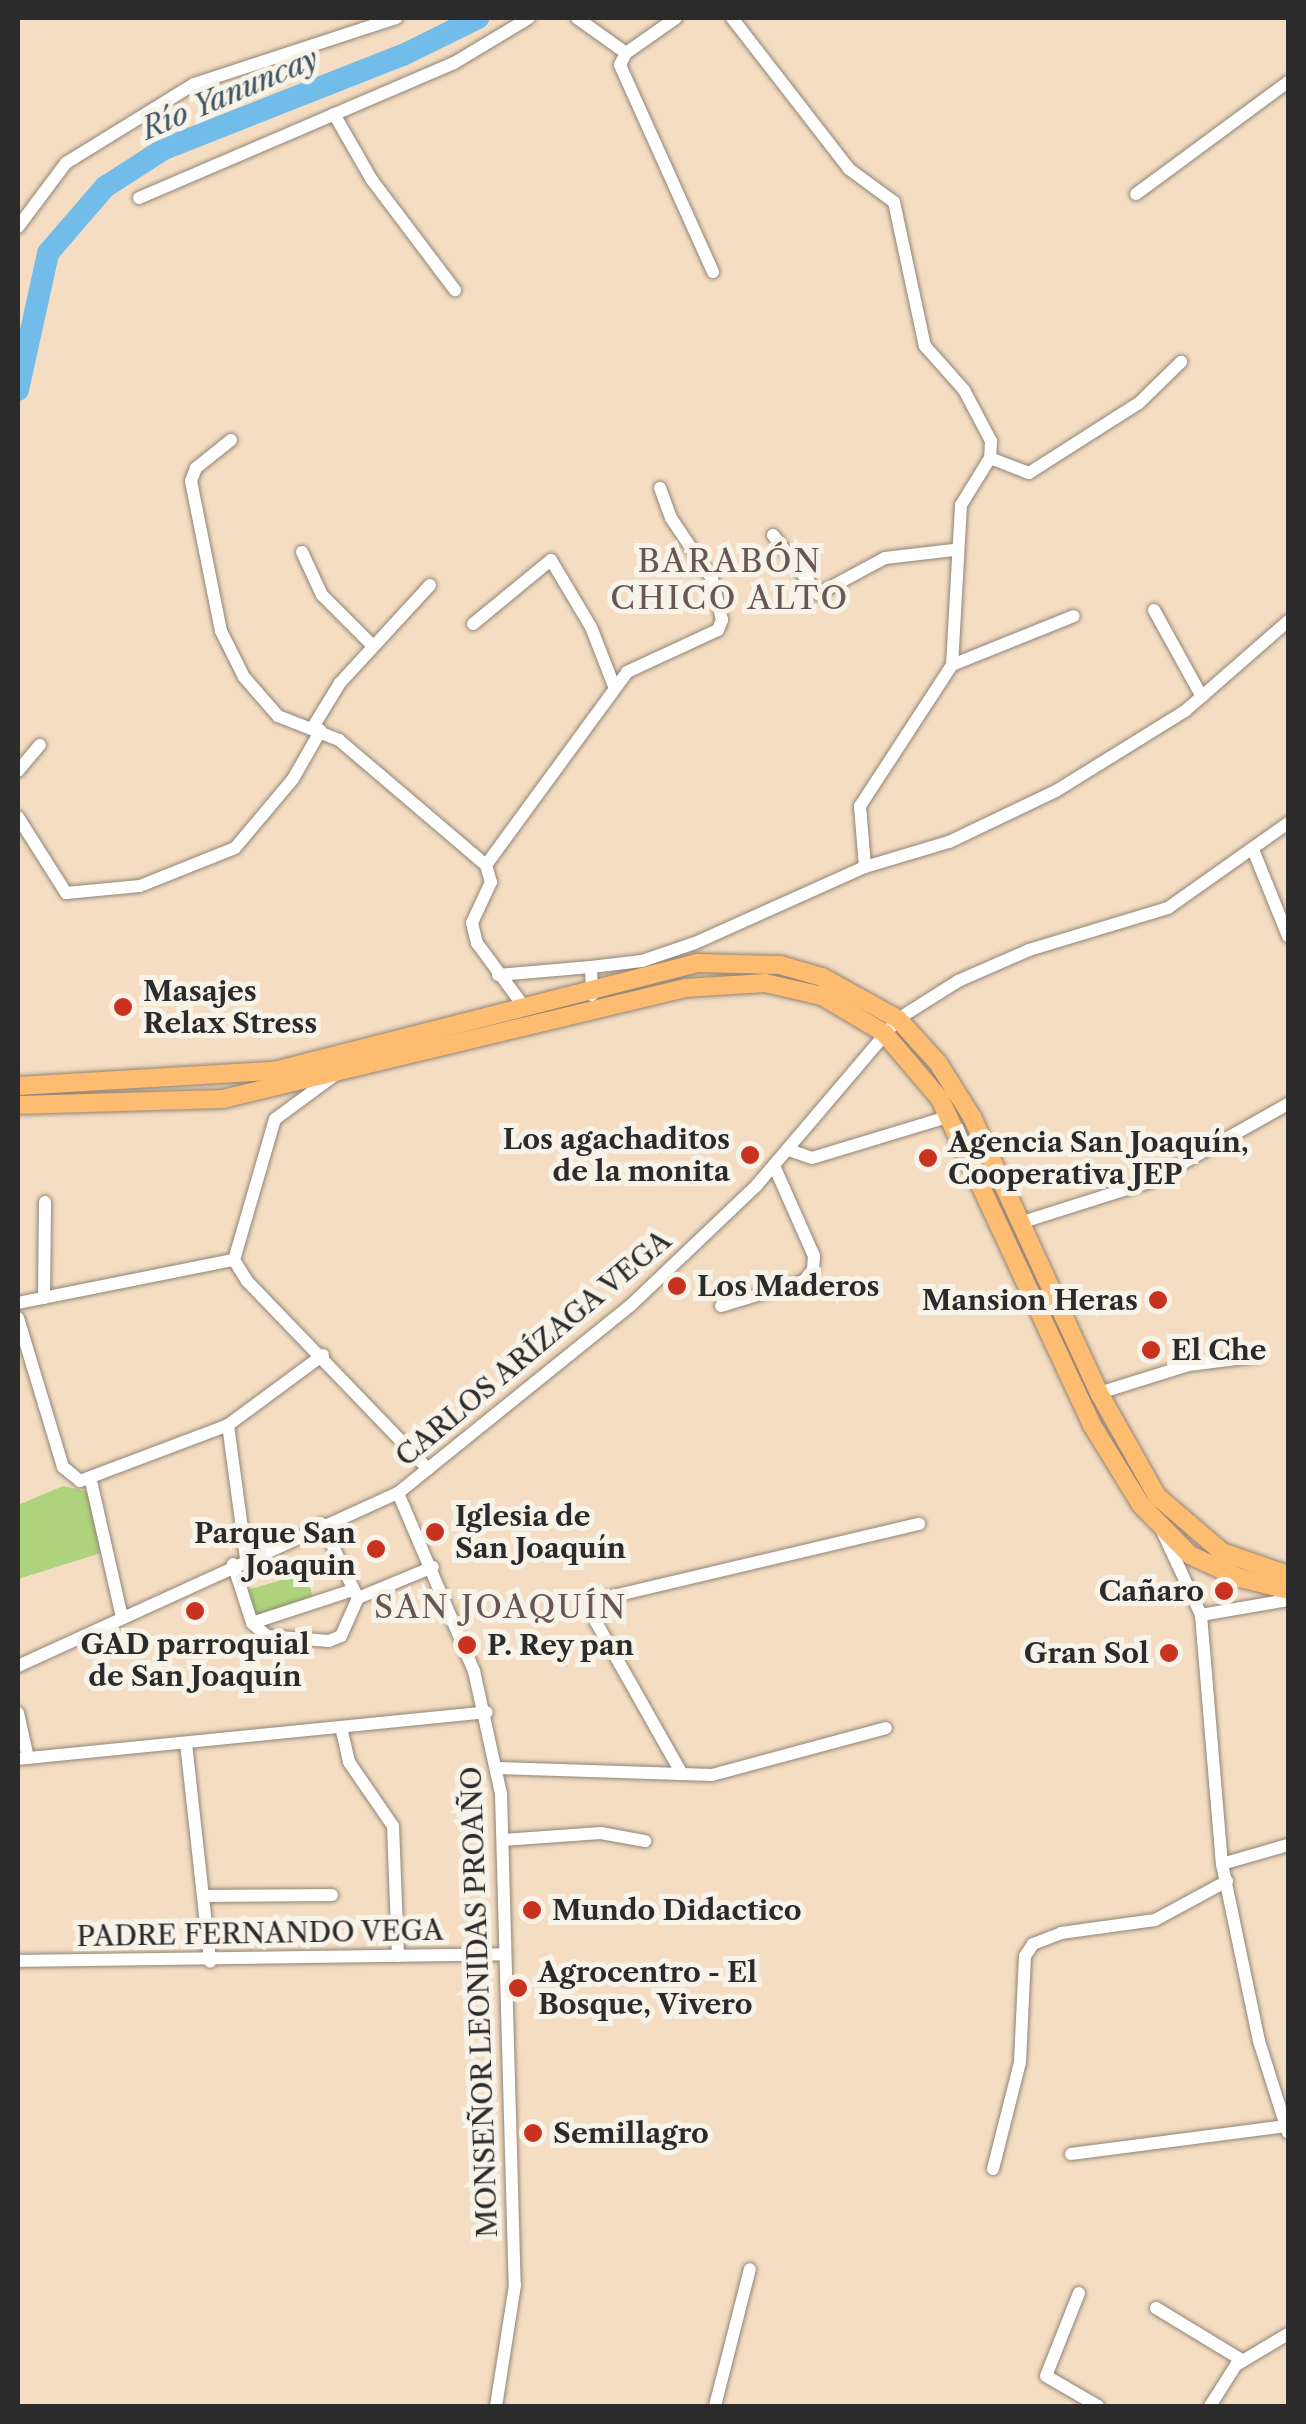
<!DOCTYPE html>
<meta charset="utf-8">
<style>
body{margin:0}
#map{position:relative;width:1306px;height:2424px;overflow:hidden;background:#f4ddc2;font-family:"Libre Caslon Text",serif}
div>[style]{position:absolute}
.green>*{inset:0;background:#afd37d;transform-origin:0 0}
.river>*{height:22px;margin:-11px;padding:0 11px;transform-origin:11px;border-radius:11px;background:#72bcea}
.roads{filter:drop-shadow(0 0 2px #908476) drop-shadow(0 0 2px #908476)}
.minor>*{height:12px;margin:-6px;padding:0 6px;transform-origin:6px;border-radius:6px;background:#fff}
.major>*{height:18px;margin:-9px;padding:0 9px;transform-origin:9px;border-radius:9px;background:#fdbc70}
.dots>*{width:28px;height:28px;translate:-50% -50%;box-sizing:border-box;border:5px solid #f7f3e8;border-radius:50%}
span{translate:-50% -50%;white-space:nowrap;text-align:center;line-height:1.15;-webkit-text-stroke:10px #f7f3e8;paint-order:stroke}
.poi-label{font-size:28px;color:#2b2b2b;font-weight:700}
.left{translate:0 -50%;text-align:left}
.right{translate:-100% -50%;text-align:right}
.street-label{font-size:28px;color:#2b2b2b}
.water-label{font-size:30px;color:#405664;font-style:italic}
.quarter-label{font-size:32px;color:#685652;letter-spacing:2.5px}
.frame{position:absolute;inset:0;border:20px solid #2b2b2b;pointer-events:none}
</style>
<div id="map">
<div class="green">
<div style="clip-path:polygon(63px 1486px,89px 1492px,101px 1553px,18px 1579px,18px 1505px)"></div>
<div style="left:306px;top:1573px;width:29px;height:66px;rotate:74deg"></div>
</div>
<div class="river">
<div style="left:18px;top:390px;width:140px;rotate:-77.6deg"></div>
<div style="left:48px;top:253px;width:87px;rotate:-49.2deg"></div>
<div style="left:105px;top:187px;width:70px;rotate:-32.8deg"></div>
<div style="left:164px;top:149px;width:257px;rotate:-21.5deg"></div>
<div style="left:403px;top:55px;width:84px;rotate:-26.3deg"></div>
</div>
<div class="roads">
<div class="minor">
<div style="left:577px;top:18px;width:60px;rotate:35.5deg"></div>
<div style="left:676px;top:18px;width:61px;rotate:145deg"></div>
<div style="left:626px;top:53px;width:13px;rotate:117deg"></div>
<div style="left:620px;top:65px;width:227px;rotate:65.8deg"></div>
<div style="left:732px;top:18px;width:191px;rotate:52.2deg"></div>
<div style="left:849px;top:169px;width:56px;rotate:36.3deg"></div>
<div style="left:894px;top:202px;width:147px;rotate:77.9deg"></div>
<div style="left:925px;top:346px;width:59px;rotate:48.4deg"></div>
<div style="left:964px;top:390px;width:58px;rotate:62.1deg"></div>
<div style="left:991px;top:441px;width:17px;rotate:93deg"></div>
<div style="left:990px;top:458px;width:55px;rotate:121.7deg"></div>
<div style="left:961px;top:505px;width:160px;rotate:93.2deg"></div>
<div style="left:952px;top:665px;width:168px;rotate:123.1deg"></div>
<div style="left:860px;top:806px;width:61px;rotate:85.3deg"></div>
<div style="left:334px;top:114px;width:76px;rotate:60.1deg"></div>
<div style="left:372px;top:180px;width:138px;rotate:53deg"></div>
<div style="left:1136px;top:194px;width:189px;rotate:-36.4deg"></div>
<div style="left:139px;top:198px;width:343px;rotate:-23.2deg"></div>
<div style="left:454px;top:63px;width:87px;rotate:-31deg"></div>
<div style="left:18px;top:227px;width:80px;rotate:-53.1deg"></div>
<div style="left:66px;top:163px;width:150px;rotate:-31.7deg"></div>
<div style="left:194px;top:84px;width:213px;rotate:-18.1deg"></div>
<div style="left:231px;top:440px;width:45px;rotate:141.3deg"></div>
<div style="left:196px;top:468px;width:14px;rotate:111deg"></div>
<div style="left:191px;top:481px;width:153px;rotate:78.7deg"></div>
<div style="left:221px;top:631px;width:51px;rotate:63.4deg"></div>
<div style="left:244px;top:677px;width:52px;rotate:48.9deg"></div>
<div style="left:278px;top:716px;width:66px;rotate:21.5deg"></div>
<div style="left:339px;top:740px;width:193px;rotate:40.4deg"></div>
<div style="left:486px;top:865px;width:18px;rotate:74deg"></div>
<div style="left:491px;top:882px;width:45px;rotate:114.9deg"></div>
<div style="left:472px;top:923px;width:21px;rotate:76deg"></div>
<div style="left:477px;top:943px;width:76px;rotate:53.6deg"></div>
<div style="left:990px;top:458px;width:42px;rotate:21deg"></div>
<div style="left:1029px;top:473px;width:130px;rotate:-32.5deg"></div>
<div style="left:1139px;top:403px;width:59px;rotate:-44.3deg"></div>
<div style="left:773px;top:535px;width:74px;rotate:52.7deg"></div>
<div style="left:818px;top:594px;width:76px;rotate:-28.2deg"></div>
<div style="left:885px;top:558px;width:69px;rotate:-6.6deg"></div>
<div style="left:302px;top:552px;width:47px;rotate:65.1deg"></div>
<div style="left:322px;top:595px;width:72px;rotate:45deg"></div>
<div style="left:1154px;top:610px;width:99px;rotate:61.1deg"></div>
<div style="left:473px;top:624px;width:101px;rotate:-39.4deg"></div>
<div style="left:551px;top:560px;width:78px;rotate:59.2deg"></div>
<div style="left:591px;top:627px;width:63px;rotate:68.7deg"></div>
<div style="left:952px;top:665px;width:131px;rotate:-21.9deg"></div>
<div style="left:313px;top:727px;width:52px;rotate:-58.5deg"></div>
<div style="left:340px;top:683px;width:133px;rotate:-47.4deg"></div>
<div style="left:18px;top:771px;width:34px;rotate:-50deg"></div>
<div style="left:18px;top:817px;width:90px;rotate:57.7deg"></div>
<div style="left:66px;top:893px;width:74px;rotate:-5.4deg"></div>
<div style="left:140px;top:886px;width:102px;rotate:-21.8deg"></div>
<div style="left:235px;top:848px;width:90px;rotate:-50deg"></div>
<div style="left:293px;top:779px;width:56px;rotate:-60.3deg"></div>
<div style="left:1254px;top:852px;width:91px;rotate:68deg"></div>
<div style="left:486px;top:865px;width:239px;rotate:-53.8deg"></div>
<div style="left:627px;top:672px;width:100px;rotate:-24.8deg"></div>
<div style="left:718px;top:630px;width:11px;rotate:-68deg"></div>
<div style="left:722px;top:620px;width:42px;rotate:-103.7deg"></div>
<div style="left:712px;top:579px;width:73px;rotate:-123.9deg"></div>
<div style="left:671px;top:518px;width:32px;rotate:-110deg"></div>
<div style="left:498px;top:975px;width:93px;rotate:-4.9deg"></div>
<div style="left:592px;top:995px;width:28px;rotate:-92deg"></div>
<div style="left:591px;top:967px;width:51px;rotate:-6.7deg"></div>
<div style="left:642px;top:961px;width:56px;rotate:-18.8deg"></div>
<div style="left:695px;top:943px;width:186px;rotate:-24.1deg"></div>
<div style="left:865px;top:867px;width:88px;rotate:-16.6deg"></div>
<div style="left:949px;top:842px;width:119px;rotate:-25.5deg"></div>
<div style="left:1056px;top:791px;width:152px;rotate:-31.8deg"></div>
<div style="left:1185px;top:711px;width:137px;rotate:-41.1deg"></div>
<div style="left:335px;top:1075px;width:74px;rotate:143.7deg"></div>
<div style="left:275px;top:1119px;width:147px;rotate:106.2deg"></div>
<div style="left:234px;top:1260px;width:25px;rotate:58deg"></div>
<div style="left:247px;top:1281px;width:261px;rotate:46.1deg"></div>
<div style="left:789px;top:1150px;width:24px;rotate:19deg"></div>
<div style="left:812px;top:1158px;width:144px;rotate:-16.9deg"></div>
<div style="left:1023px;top:1222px;width:132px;rotate:-17.6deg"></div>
<div style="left:1149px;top:1182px;width:159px;rotate:-29.3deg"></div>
<div style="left:44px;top:1298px;width:96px;rotate:-89.4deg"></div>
<div style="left:18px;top:1303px;width:220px;rotate:-11.3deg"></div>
<div style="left:721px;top:1306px;width:87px;rotate:-16.8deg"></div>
<div style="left:804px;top:1281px;width:14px;rotate:-51deg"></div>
<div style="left:813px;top:1270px;width:14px;rotate:-86deg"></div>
<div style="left:814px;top:1256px;width:96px;rotate:-113.9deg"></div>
<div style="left:18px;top:1318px;width:156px;rotate:73.2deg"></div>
<div style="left:63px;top:1467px;width:22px;rotate:39deg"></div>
<div style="left:80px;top:1481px;width:158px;rotate:-20.7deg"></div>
<div style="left:228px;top:1425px;width:118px;rotate:-36.4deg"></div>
<div style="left:1099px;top:1393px;width:94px;rotate:-17.3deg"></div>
<div style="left:1189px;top:1365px;width:71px;rotate:-7.3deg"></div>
<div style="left:228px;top:1425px;width:134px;rotate:82.3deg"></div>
<div style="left:91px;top:1481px;width:139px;rotate:77.2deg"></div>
<div style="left:398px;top:1493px;width:194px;rotate:66.9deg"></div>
<div style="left:474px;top:1671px;width:126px;rotate:77.6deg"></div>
<div style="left:501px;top:1794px;width:491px;rotate:88.4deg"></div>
<div style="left:515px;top:2285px;width:122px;rotate:98.9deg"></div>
<div style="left:322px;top:1524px;width:82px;rotate:64.1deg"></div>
<div style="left:358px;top:1598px;width:81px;rotate:-22.5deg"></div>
<div style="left:1163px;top:1533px;width:90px;rotate:65.1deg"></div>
<div style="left:1201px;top:1615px;width:250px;rotate:85.2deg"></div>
<div style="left:1222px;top:1864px;width:181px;rotate:78.2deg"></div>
<div style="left:1259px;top:2041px;width:96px;rotate:72.5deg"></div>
<div style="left:233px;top:1564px;width:62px;rotate:72.1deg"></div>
<div style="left:252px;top:1623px;width:106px;rotate:-18.1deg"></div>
<div style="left:1201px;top:1615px;width:88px;rotate:-9.8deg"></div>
<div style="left:252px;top:1623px;width:20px;rotate:41deg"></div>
<div style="left:267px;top:1636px;width:62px;rotate:4.6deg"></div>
<div style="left:329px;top:1641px;width:13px;rotate:-23deg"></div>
<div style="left:341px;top:1636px;width:42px;rotate:-65.9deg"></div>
<div style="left:18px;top:1666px;width:418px;rotate:-24.5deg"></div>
<div style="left:398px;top:1493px;width:299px;rotate:-38.9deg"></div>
<div style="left:631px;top:1305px;width:173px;rotate:-43.6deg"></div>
<div style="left:756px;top:1186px;width:219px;rotate:-49.6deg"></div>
<div style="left:898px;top:1019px;width:71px;rotate:-32.3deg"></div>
<div style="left:958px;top:981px;width:77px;rotate:-23.6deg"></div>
<div style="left:1029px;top:950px;width:145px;rotate:-16.8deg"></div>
<div style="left:1168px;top:908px;width:147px;rotate:-35.3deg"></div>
<div style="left:18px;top:1713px;width:46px;rotate:77.5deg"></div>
<div style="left:341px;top:1727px;width:36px;rotate:77deg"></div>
<div style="left:349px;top:1762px;width:78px;rotate:55.5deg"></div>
<div style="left:393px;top:1826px;width:130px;rotate:87.8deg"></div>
<div style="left:186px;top:1743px;width:220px;rotate:83.7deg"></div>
<div style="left:18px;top:1759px;width:471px;rotate:-5.7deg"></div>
<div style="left:498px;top:1768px;width:214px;rotate:1.9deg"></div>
<div style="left:712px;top:1775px;width:180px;rotate:-15.1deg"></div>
<div style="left:682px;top:1774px;width:175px;rotate:-119.5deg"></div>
<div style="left:596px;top:1622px;width:24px;rotate:-78deg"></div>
<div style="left:601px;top:1599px;width:327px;rotate:-13.3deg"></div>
<div style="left:503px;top:1840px;width:98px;rotate:-4.1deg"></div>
<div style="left:601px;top:1833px;width:45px;rotate:10.3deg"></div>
<div style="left:1222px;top:1864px;width:69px;rotate:-16.1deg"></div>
<div style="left:203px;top:1896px;width:129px;rotate:-0.4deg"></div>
<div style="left:18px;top:1961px;width:485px;rotate:-0.8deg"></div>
<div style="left:1071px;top:2154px;width:217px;rotate:-7.4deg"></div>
<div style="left:993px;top:2169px;width:110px;rotate:-75.8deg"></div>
<div style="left:1020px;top:2062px;width:106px;rotate:-87.3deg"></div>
<div style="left:1025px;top:1956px;width:14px;rotate:-56deg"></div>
<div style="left:1033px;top:1944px;width:30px;rotate:-21deg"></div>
<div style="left:1061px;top:1933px;width:95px;rotate:-7.9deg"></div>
<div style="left:1155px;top:1920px;width:82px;rotate:-28.4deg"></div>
<div style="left:1079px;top:2293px;width:89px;rotate:111.7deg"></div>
<div style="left:1046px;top:2376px;width:60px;rotate:30deg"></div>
<div style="left:1156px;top:2308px;width:102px;rotate:31.3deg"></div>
<div style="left:715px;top:2406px;width:141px;rotate:-75.7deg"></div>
<div style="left:1210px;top:2406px;width:49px;rotate:-57.6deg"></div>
<div style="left:1236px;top:2365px;width:61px;rotate:-30.8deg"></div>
</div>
<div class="major">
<div style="left:18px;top:1086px;width:256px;rotate:-3.4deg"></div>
<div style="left:274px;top:1071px;width:438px;rotate:-14.3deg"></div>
<div style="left:698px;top:963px;width:82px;rotate:1.4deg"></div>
<div style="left:780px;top:965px;width:44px;rotate:15.9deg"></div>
<div style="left:822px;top:977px;width:87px;rotate:28.9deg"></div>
<div style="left:898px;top:1019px;width:59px;rotate:47.7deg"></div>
<div style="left:938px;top:1063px;width:64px;rotate:57.8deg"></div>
<div style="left:972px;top:1117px;width:304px;rotate:65.3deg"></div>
<div style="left:1099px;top:1393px;width:118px;rotate:60.6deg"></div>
<div style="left:1157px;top:1496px;width:86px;rotate:40.7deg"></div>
<div style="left:1222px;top:1552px;width:70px;rotate:19.2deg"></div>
<div style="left:18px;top:1105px;width:205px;rotate:-1.7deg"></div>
<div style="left:223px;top:1099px;width:475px;rotate:-13.5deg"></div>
<div style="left:685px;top:988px;width:80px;rotate:-3.6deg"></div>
<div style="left:765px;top:983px;width:58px;rotate:12.8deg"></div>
<div style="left:822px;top:996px;width:72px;rotate:30.8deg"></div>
<div style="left:884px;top:1033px;width:87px;rotate:49.7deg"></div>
<div style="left:940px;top:1099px;width:360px;rotate:65deg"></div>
<div style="left:1092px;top:1425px;width:94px;rotate:58.5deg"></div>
<div style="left:1141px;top:1505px;width:70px;rotate:45.6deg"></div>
<div style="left:1190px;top:1555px;width:55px;rotate:24.7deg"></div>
<div style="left:1240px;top:1578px;width:49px;rotate:14deg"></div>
</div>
</div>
<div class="dots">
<div style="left:123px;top:1007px;background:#c8321e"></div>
<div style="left:750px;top:1155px;background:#c8321e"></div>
<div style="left:928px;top:1158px;background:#c8321e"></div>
<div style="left:677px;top:1286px;background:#c8321e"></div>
<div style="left:1158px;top:1300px;background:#c8321e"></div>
<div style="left:1151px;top:1350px;background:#c8321e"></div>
<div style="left:435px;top:1532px;background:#c8321e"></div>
<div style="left:376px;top:1549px;background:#c8321e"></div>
<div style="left:1224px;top:1591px;background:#c8321e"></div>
<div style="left:195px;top:1611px;background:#c8321e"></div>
<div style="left:467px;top:1645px;background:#c8321e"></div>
<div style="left:1169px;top:1653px;background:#c8321e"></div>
<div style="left:532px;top:1910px;background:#c8321e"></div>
<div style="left:518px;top:1988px;background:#c8321e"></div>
<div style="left:533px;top:2133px;background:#c8321e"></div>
</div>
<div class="poi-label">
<span class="left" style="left:143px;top:1007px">Masajes<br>Relax Stress</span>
<span class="right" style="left:730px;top:1155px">Los agachaditos<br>de la monita</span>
<span class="left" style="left:948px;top:1158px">Agencia San Joaquín,<br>Cooperativa JEP</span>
<span class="left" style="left:697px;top:1286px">Los Maderos</span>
<span class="right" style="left:1138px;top:1300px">Mansion Heras</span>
<span class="left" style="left:1171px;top:1350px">El Che</span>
<span class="left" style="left:455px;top:1532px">Iglesia de<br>San Joaquín</span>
<span class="right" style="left:356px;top:1549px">Parque San<br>Joaquin</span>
<span class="right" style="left:1204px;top:1591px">Cañaro</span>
<span style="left:195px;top:1660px">GAD parroquial<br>de San Joaquín</span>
<span class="left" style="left:487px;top:1645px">P. Rey pan</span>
<span class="right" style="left:1149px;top:1653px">Gran Sol</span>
<span class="left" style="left:552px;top:1910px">Mundo Didactico</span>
<span class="left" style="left:538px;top:1988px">Agrocentro - El<br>Bosque, Vivero</span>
<span class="left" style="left:553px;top:2133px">Semillagro</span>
</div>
<div class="street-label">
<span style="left:533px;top:1348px;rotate:-40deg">CARLOS ARÍZAGA VEGA</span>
<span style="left:260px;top:1933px;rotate:-1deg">PADRE FERNANDO VEGA</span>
<span style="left:479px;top:2002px;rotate:-92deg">MONSEÑOR LEONIDAS PROAÑO</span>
</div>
<div class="water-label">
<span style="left:230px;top:94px;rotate:-23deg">Río Yanuncay</span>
</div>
<div class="quarter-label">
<span style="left:730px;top:580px">BARABÓN<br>CHICO ALTO</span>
<span style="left:501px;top:1607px">SAN JOAQUÍN</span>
</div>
<div class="frame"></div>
</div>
